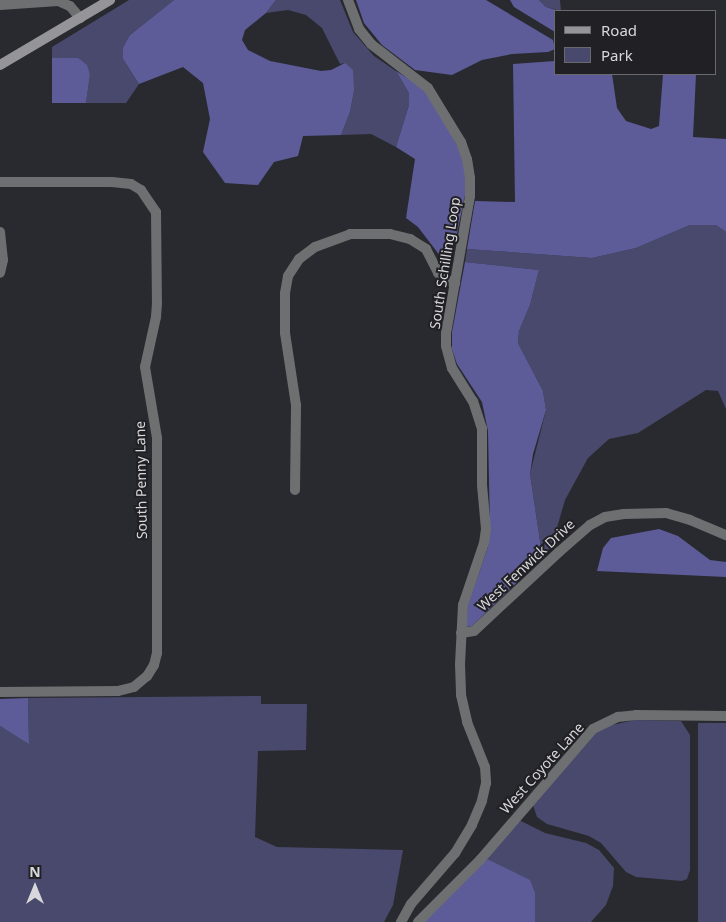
<!DOCTYPE html>
<style>
body{margin:0}
#map{position:relative;width:726px;height:922px;overflow:hidden;background:#292a2f;font-family:"Noto Sans",sans-serif}
div>[style]{position:absolute}
.green>*{inset:0;background:#48496c;transform-origin:0 0}
.forest>*{inset:0;background:#5d5c99}
.street>*{height:10px;margin:-5px;padding:0 5px;transform-origin:5px;border-radius:5px;background:#6e6f71}
.secondary>*{height:10px;margin:-5px;padding:0 5px;transform-origin:5px;border-radius:5px;background:#959599}
span{translate:-50% -50%;white-space:nowrap;text-align:center;line-height:1.15;-webkit-text-stroke:4px #202025;paint-order:stroke}
.street-label{font-size:14px;color:#d8d8dc}
.legend{position:absolute;left:554px;top:10px;width:162px;height:65px;box-sizing:border-box;background:#202025;border:1px solid #6a6a6e;margin:0;padding:6px 9px;list-style:none;font-size:15px;color:#d8d8dc}
.legend li{display:flex;align-items:center;gap:10px;height:25px}
.legend b{width:25px;border:1px solid #6a6a6e}
.north{position:absolute;left:10px;top:862px;width:50px;height:50px;-webkit-text-stroke:4px #202025;paint-order:stroke;rotate:0deg;font-size:14px;font-weight:700;line-height:20px;text-align:center;color:#d8d8dc}
.north::after{content:'';display:block;margin:auto;width:18px;height:22px;background:#d8d8dc;clip-path:polygon(50% 0,100% 100%,50% 72%,0 100%)}
</style>
<div id="map">
<div class="green">
<div style="clip-path:polygon(129px 0,174px 0,130px 35px,123px 59px,139px 84px,126px 103px,86px 103px,90px 75px,78px 58px,52px 58px,52px 47px)"></div>
<div style="clip-path:polygon(276px 0,340px 0,353px 32px,374px 56px,396px 71px,409px 93px,409px 105px,396px 147px,371px 134px,341px 135px,350px 112px,354px 91px,345px 63px,340px 64px,322px 28px,306px 15px,288px 10px,266px 13px)"></div>
<div style="clip-path:polygon(539px 0,560px 0,561px 11px,546px 7px)"></div>
<div style="clip-path:polygon(690px 225px,716px 225px,726px 232px,726px 409px,718px 391px,706px 390px,638px 433px,609px 439px,588px 458px,565px 500px,551px 548px,538px 562px,541px 548px,530px 474px,546px 410px,543px 391px,518px 343px,519px 331px,530px 305px,539px 270px,465px 262px,467px 249px,592px 258px,636px 248px)"></div>
<div style="clip-path:polygon(261px 696px,261px 704px,307px 704px,306px 750px,258px 751px,255px 837px,277px 847px,403px 850px,393px 905px,384px 922px,0 922px,0 726px,29px 743px,28px 698px)"></div>
<div style="clip-path:polygon(635px 720px,681px 721px,690px 735px,690px 870px,687px 879px,682px 881px,636px 877px,626px 872px,601px 843px,589px 836px,547px 824px,537px 817px,533px 805px,596px 733px,607px 726px)"></div>
<div style="left:698px;top:723px;width:28px;height:199px"></div>
<div style="clip-path:polygon(519px 820px,545px 833px,586px 843px,599px 850px,614px 868px,613px 886px,606px 905px,591px 922px,535px 922px,535px 893px,487px 859px)"></div>
</div>
<div class="forest">
<div style="clip-path:polygon(174px 0,276px 0,266px 13px,245px 30px,242px 40px,248px 50px,270px 61px,321px 71px,331px 70px,345px 63px,353px 70px,354px 91px,350px 112px,341px 135px,303px 136px,298px 156px,274px 162px,258px 185px,225px 183px,203px 152px,210px 119px,203px 83px,183px 67px,139px 84px,123px 59px,123px 48px,130px 35px)"></div>
<div style="clip-path:polygon(356px 0,486px 0,553px 40px,555px 49px,548px 52px,512px 54px,482px 60px,452px 75px,415px 70px,382px 45px,364px 23px)"></div>
<div style="clip-path:polygon(510px 0,539px 0,546px 7px,559px 11px,555px 11px,555px 32px,514px 7px)"></div>
<div style="clip-path:polygon(52px 58px,78px 58px,87px 65px,90px 75px,86px 103px,52px 103px)"></div>
<div style="clip-path:polygon(555px 61px,555px 74px,612px 74px,617px 108px,626px 121px,651px 129px,659px 126px,663px 74px,696px 74px,693px 137px,726px 139px,726px 232px,716px 225px,690px 225px,636px 248px,592px 258px,467px 249px,475px 201px,515px 202px,513px 64px)"></div>
<div style="clip-path:polygon(396px 71px,423px 88px,443px 118px,459px 149px,465px 170px,465px 195px,451px 263px,444px 261px,418px 227px,406px 218px,415px 159px,396px 147px,409px 105px,409px 93px)"></div>
<div style="clip-path:polygon(465px 262px,539px 270px,530px 305px,519px 331px,518px 343px,543px 391px,546px 410px,533px 454px,530px 474px,541px 548px,538px 562px,472px 626px,466px 627px,468px 605px,488px 547px,490px 528px,488px 431px,482px 402px,457px 364px,452px 349px,452px 332px)"></div>
<div style="clip-path:polygon(659px 529px,678px 536px,710px 560px,726px 562px,726px 577px,597px 571px,603px 548px,611px 538px)"></div>
<div style="clip-path:polygon(28px 698px,29px 744px,0 726px,0 699px)"></div>
<div style="clip-path:polygon(487px 859px,530px 880px,535px 893px,535px 922px,424px 922px)"></div>
</div>
<div class="street">
<div style="left:348px;top:0;width:31px;rotate:69deg"></div>
<div style="left:359px;top:29px;width:19px;rotate:51deg"></div>
<div style="left:371px;top:44px;width:72px;rotate:37.7deg"></div>
<div style="left:428px;top:88px;width:63px;rotate:58.6deg"></div>
<div style="left:461px;top:142px;width:18px;rotate:71deg"></div>
<div style="left:467px;top:159px;width:19px;rotate:81deg"></div>
<div style="left:470px;top:178px;width:18px;rotate:90deg"></div>
<div style="left:470px;top:196px;width:139px;rotate:99.9deg"></div>
<div style="left:446px;top:333px;width:13px;rotate:90deg"></div>
<div style="left:446px;top:346px;width:23px;rotate:75deg"></div>
<div style="left:452px;top:368px;width:39px;rotate:58deg"></div>
<div style="left:473px;top:401px;width:28px;rotate:72deg"></div>
<div style="left:482px;top:428px;width:57px;rotate:90deg"></div>
<div style="left:482px;top:485px;width:44px;rotate:84.8deg"></div>
<div style="left:486px;top:529px;width:14px;rotate:98deg"></div>
<div style="left:484px;top:543px;width:65px;rotate:108.7deg"></div>
<div style="left:463px;top:605px;width:59px;rotate:92.9deg"></div>
<div style="left:460px;top:664px;width:31px;rotate:88deg"></div>
<div style="left:461px;top:695px;width:28px;rotate:77deg"></div>
<div style="left:467px;top:722px;width:48px;rotate:68.2deg"></div>
<div style="left:485px;top:767px;width:16px;rotate:86deg"></div>
<div style="left:486px;top:783px;width:18px;rotate:103deg"></div>
<div style="left:482px;top:801px;width:26px;rotate:113deg"></div>
<div style="left:472px;top:825px;width:33px;rotate:121deg"></div>
<div style="left:455px;top:853px;width:67px;rotate:130.8deg"></div>
<div style="left:411px;top:904px;width:21px;rotate:119deg"></div>
<div style="left:0;top:5px;width:58px;rotate:-3.9deg"></div>
<div style="left:58px;top:1px;width:13px;rotate:23deg"></div>
<div style="left:70px;top:6px;width:16px;rotate:50deg"></div>
<div style="left:0;top:182px;width:112px"></div>
<div style="left:112px;top:182px;width:19px;rotate:6deg"></div>
<div style="left:131px;top:184px;width:12px;rotate:31deg"></div>
<div style="left:141px;top:190px;width:27px;rotate:56deg"></div>
<div style="left:156px;top:212px;width:91px;rotate:89.4deg"></div>
<div style="left:157px;top:303px;width:14px;rotate:94deg"></div>
<div style="left:156px;top:317px;width:51px;rotate:102.4deg"></div>
<div style="left:145px;top:367px;width:72px;rotate:80.4deg"></div>
<div style="left:157px;top:438px;width:215px;rotate:90deg"></div>
<div style="left:157px;top:653px;width:12px;rotate:104deg"></div>
<div style="left:154px;top:665px;width:13px;rotate:122deg"></div>
<div style="left:147px;top:676px;width:17px;rotate:140deg"></div>
<div style="left:134px;top:687px;width:16px;rotate:166deg"></div>
<div style="left:118px;top:691px;width:118px;rotate:179.5deg"></div>
<div style="left:0;top:232px;width:28px;rotate:84deg"></div>
<div style="left:3px;top:260px;width:13px;rotate:103deg"></div>
<div style="left:295px;top:490px;width:85px;rotate:-89.3deg"></div>
<div style="left:296px;top:405px;width:73px;rotate:-98.7deg"></div>
<div style="left:285px;top:333px;width:40px;rotate:-90deg"></div>
<div style="left:285px;top:293px;width:17px;rotate:-80deg"></div>
<div style="left:288px;top:276px;width:20px;rotate:-57deg"></div>
<div style="left:299px;top:259px;width:20px;rotate:-37deg"></div>
<div style="left:315px;top:247px;width:37px;rotate:-20deg"></div>
<div style="left:350px;top:234px;width:40px"></div>
<div style="left:390px;top:234px;width:21px;rotate:14deg"></div>
<div style="left:410px;top:239px;width:19px;rotate:32deg"></div>
<div style="left:426px;top:249px;width:27px;rotate:63deg"></div>
<div style="left:438px;top:273px;width:8px;rotate:45deg"></div>
<div style="left:444px;top:279px;width:12px;rotate:20deg"></div>
<div style="left:461px;top:633px;width:13px;rotate:-9deg"></div>
<div style="left:474px;top:631px;width:116px;rotate:-42.9deg"></div>
<div style="left:559px;top:552px;width:41px;rotate:-41.1deg"></div>
<div style="left:590px;top:525px;width:17px;rotate:-28deg"></div>
<div style="left:605px;top:517px;width:19px;rotate:-9deg"></div>
<div style="left:624px;top:514px;width:42px;rotate:-1.4deg"></div>
<div style="left:666px;top:513px;width:25px;rotate:16deg"></div>
<div style="left:690px;top:520px;width:39px;rotate:23deg"></div>
<div style="left:418px;top:922px;width:88px;rotate:-45deg"></div>
<div style="left:480px;top:860px;width:173px;rotate:-49.2deg"></div>
<div style="left:593px;top:729px;width:28px;rotate:-26deg"></div>
<div style="left:618px;top:717px;width:18px;rotate:-6deg"></div>
<div style="left:636px;top:715px;width:90px;rotate:0.6deg"></div>
</div>
<div class="secondary">
<div style="left:0;top:65px;width:128px;rotate:-30.6deg"></div>
</div>
<div class="street-label">
<span style="left:445px;top:263px;rotate:-81deg">South Schilling Loop</span>
<span style="left:141px;top:480px;rotate:-91deg">South Penny Lane</span>
<span style="left:526px;top:565px;rotate:-43deg">West Fenwick Drive</span>
<span style="left:542px;top:768px;rotate:-48deg">West Coyote Lane</span>
</div>
<ul class="legend">
<li><b style="height:6px;background:#959599"></b>Road</li>
<li><b style="height:14px;background:#48496c"></b>Park</li>
</ul>
<div class="north">N</div>
</div>
